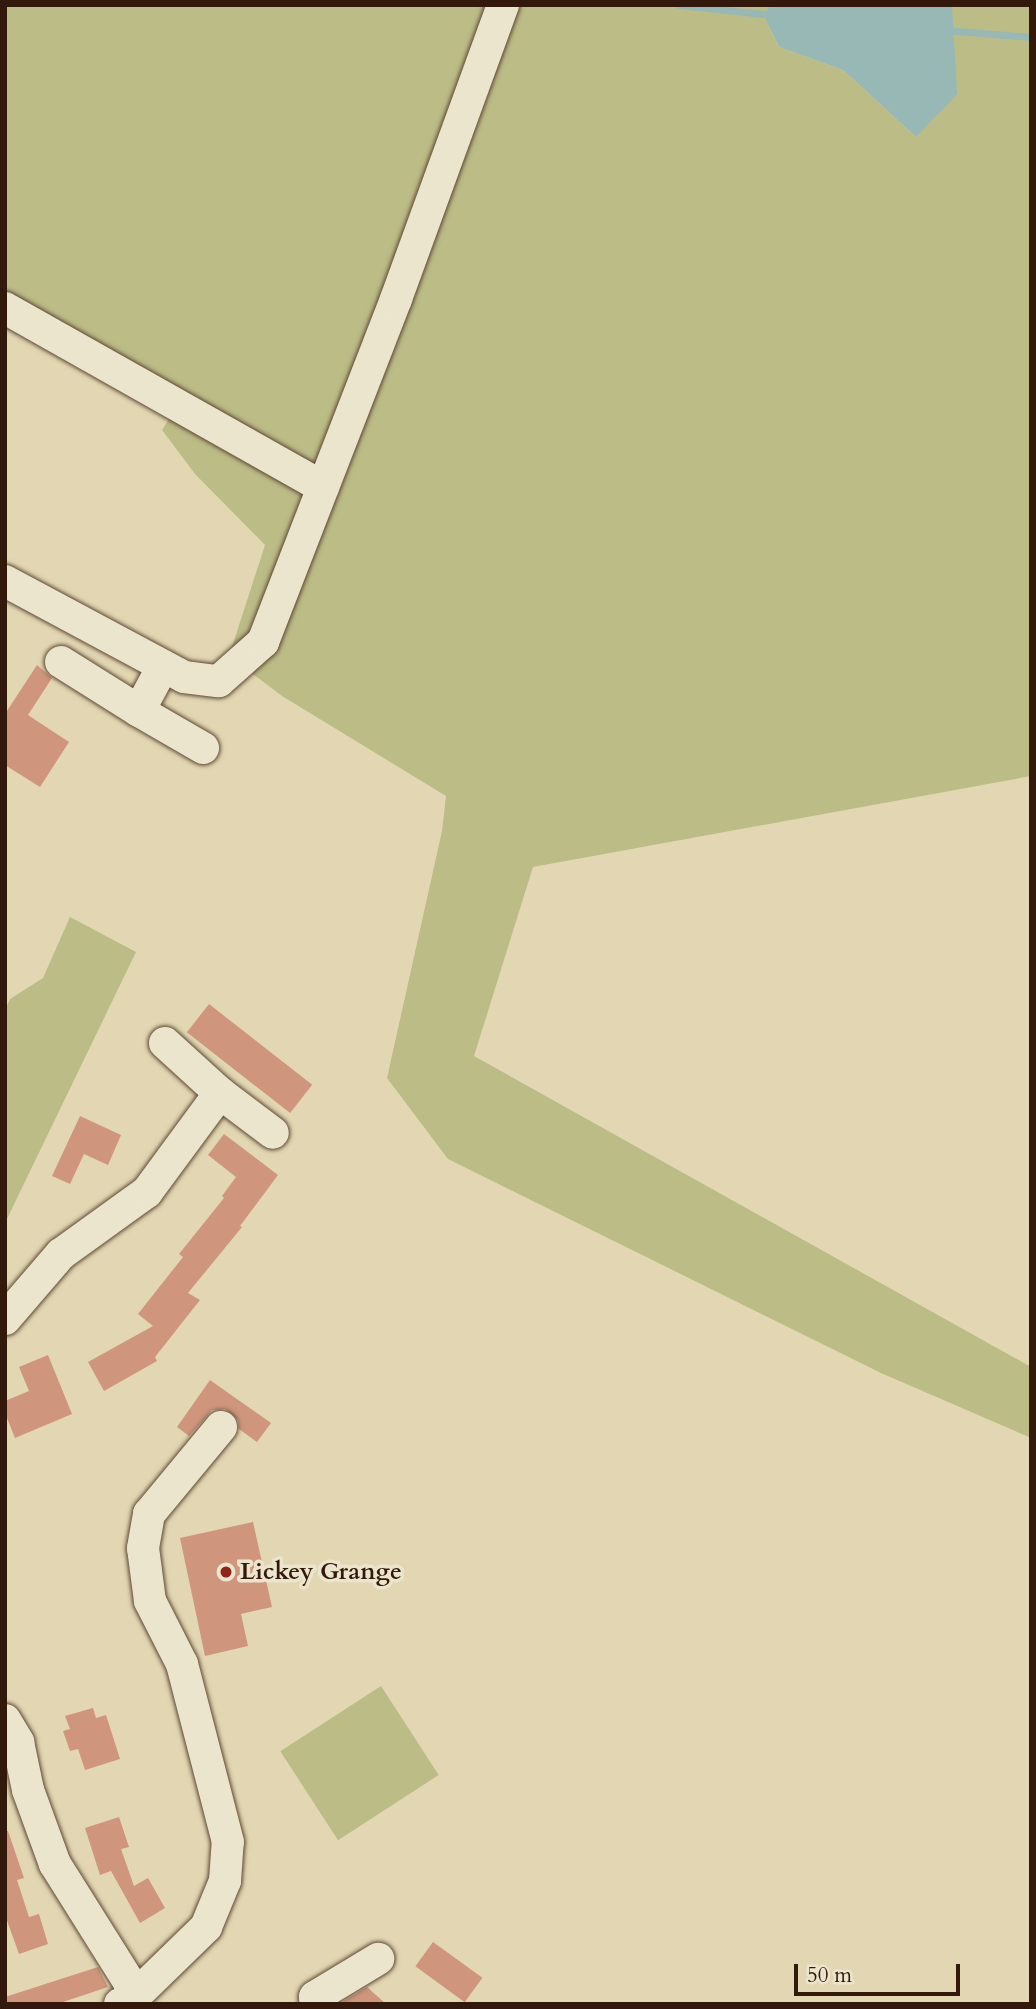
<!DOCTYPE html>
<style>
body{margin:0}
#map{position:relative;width:1036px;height:2009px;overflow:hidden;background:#e2d7b2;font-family:Cardo,serif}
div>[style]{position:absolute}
.green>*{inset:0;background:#bcbc87;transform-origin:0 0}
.water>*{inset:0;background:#97b8b4}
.stream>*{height:7px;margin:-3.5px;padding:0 3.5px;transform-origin:3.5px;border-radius:3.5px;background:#97b8b4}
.building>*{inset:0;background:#cf957d;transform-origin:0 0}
.roads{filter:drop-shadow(0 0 2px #5f4835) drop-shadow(0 0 2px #5f4835)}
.minor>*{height:32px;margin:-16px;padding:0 16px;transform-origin:16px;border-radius:16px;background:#ece5cd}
.dots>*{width:19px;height:19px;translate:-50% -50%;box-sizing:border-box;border:4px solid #ece5cd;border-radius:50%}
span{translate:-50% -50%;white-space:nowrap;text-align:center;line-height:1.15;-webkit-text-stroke:7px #ece5cd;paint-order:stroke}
.poi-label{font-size:24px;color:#33190b;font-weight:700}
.left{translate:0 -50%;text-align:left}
.frame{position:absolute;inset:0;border:7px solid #33190b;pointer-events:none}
.scale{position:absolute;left:794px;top:1964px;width:166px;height:32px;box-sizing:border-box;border:4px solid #33190b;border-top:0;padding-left:9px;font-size:21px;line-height:24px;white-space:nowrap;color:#33190b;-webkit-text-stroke:5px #ece5cd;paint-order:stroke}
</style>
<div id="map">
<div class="green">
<div style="clip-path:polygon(5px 5px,680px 5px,693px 8px,695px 5px,770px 5px,763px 15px,779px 47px,843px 70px,916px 137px,952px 31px,952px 5px,1031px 5px,1031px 776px,533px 867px,474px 1056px,1031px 1367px,1031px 1438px,881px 1373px,448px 1159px,387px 1078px,442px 831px,446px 796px,282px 696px,229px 656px,265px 545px,195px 474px,162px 430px,174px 411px,5px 312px)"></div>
<div style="clip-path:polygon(70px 917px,136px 952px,5px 1223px,5px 1010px,10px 999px,43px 978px)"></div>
<div style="left:381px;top:1686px;width:106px;height:120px;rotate:57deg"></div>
</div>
<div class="water">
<div style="clip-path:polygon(770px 5px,952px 5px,957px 94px,916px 137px,843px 70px,779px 47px,763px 15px)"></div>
</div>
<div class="stream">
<div style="left:679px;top:5px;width:94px;rotate:6.1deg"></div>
<div style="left:945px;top:30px;width:86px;rotate:4.7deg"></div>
</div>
<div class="building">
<div style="clip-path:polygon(37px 665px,52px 678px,28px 715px,69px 742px,40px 787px,5px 765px,5px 714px)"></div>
<div style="left:209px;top:1004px;width:131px;height:36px;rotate:38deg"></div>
<div style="clip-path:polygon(80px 1116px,121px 1135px,108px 1165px,84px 1154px,70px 1184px,52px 1176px)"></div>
<div style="clip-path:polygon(224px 1134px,278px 1175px,240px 1226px,242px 1227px,188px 1293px,200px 1300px,155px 1357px,157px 1361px,104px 1391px,88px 1362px,153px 1326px,138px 1314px,183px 1257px,179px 1254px,224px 1198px,222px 1196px,236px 1177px,208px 1155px)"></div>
<div style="clip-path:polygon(48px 1355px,72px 1414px,15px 1438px,5px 1413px,5px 1401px,29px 1391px,19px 1367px)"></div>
<div style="clip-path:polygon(210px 1380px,271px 1423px,257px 1442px,239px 1429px,238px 1420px,225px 1409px,212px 1410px,189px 1436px,177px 1427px)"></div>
<div style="clip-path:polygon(253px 1522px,272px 1607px,241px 1614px,248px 1646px,205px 1656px,180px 1538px)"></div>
<div style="clip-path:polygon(93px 1708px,96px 1718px,106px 1715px,120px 1759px,85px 1770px,78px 1749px,70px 1751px,63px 1731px,70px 1729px,65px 1716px)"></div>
<div style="clip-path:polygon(119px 1817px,129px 1847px,121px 1849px,134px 1886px,148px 1878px,165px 1908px,140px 1923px,111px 1871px,100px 1875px,85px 1828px)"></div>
<div style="clip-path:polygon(5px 1831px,8px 1831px,24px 1878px,17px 1880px,29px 1917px,39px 1914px,48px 1944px,19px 1954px,5px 1915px)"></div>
<div style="left:433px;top:1942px;width:61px;height:30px;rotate:36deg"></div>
<div style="clip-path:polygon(98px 1967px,108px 1987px,57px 2004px,5px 2004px,5px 1997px)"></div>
<div style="clip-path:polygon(367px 1987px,386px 2004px,339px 2004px)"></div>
</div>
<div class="roads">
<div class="minor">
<div style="left:5px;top:308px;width:365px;rotate:29.4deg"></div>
<div style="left:5px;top:581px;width:203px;rotate:28.2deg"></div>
<div style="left:184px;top:677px;width:35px;rotate:7deg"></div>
<div style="left:219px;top:681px;width:59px;rotate:-41.6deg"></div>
<div style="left:263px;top:642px;width:368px;rotate:-68.8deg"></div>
<div style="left:396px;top:299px;width:313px;rotate:-70deg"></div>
<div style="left:61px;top:662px;width:92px;rotate:32.1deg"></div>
<div style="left:139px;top:711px;width:51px;rotate:-61.9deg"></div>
<div style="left:139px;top:711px;width:74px;rotate:30deg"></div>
<div style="left:165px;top:1043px;width:74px;rotate:42.3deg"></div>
<div style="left:220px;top:1093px;width:66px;rotate:37deg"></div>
<div style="left:5px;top:1319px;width:86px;rotate:-49.3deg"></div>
<div style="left:61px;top:1254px;width:106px;rotate:-35.8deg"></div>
<div style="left:147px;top:1192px;width:123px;rotate:-53.6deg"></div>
<div style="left:5px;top:1720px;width:26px;rotate:59deg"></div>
<div style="left:18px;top:1742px;width:49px;rotate:78.2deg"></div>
<div style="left:28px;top:1790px;width:79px;rotate:70deg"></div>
<div style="left:55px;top:1864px;width:139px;rotate:57.9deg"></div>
<div style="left:129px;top:1982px;width:23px;rotate:77deg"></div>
<div style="left:120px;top:2004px;width:12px;rotate:-20deg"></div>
<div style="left:131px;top:2000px;width:105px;rotate:-44.2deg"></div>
<div style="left:206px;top:1927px;width:50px;rotate:-67.6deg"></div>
<div style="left:225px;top:1881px;width:39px;rotate:-86deg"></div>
<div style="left:228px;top:1842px;width:184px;rotate:-104.5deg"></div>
<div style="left:182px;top:1664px;width:71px;rotate:-116.9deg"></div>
<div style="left:150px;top:1601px;width:53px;rotate:-97.5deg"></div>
<div style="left:143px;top:1548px;width:35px;rotate:-80deg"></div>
<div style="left:149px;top:1514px;width:113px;rotate:-50.4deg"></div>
<div style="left:316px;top:2004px;width:7px;rotate:-98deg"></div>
<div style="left:315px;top:1997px;width:74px;rotate:-31.1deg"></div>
</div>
</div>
<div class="dots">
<div style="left:226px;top:1572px;background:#8f2418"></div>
</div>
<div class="poi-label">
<span class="left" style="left:240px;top:1572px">Lickey Grange</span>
</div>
<div class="frame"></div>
<div class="scale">50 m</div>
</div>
